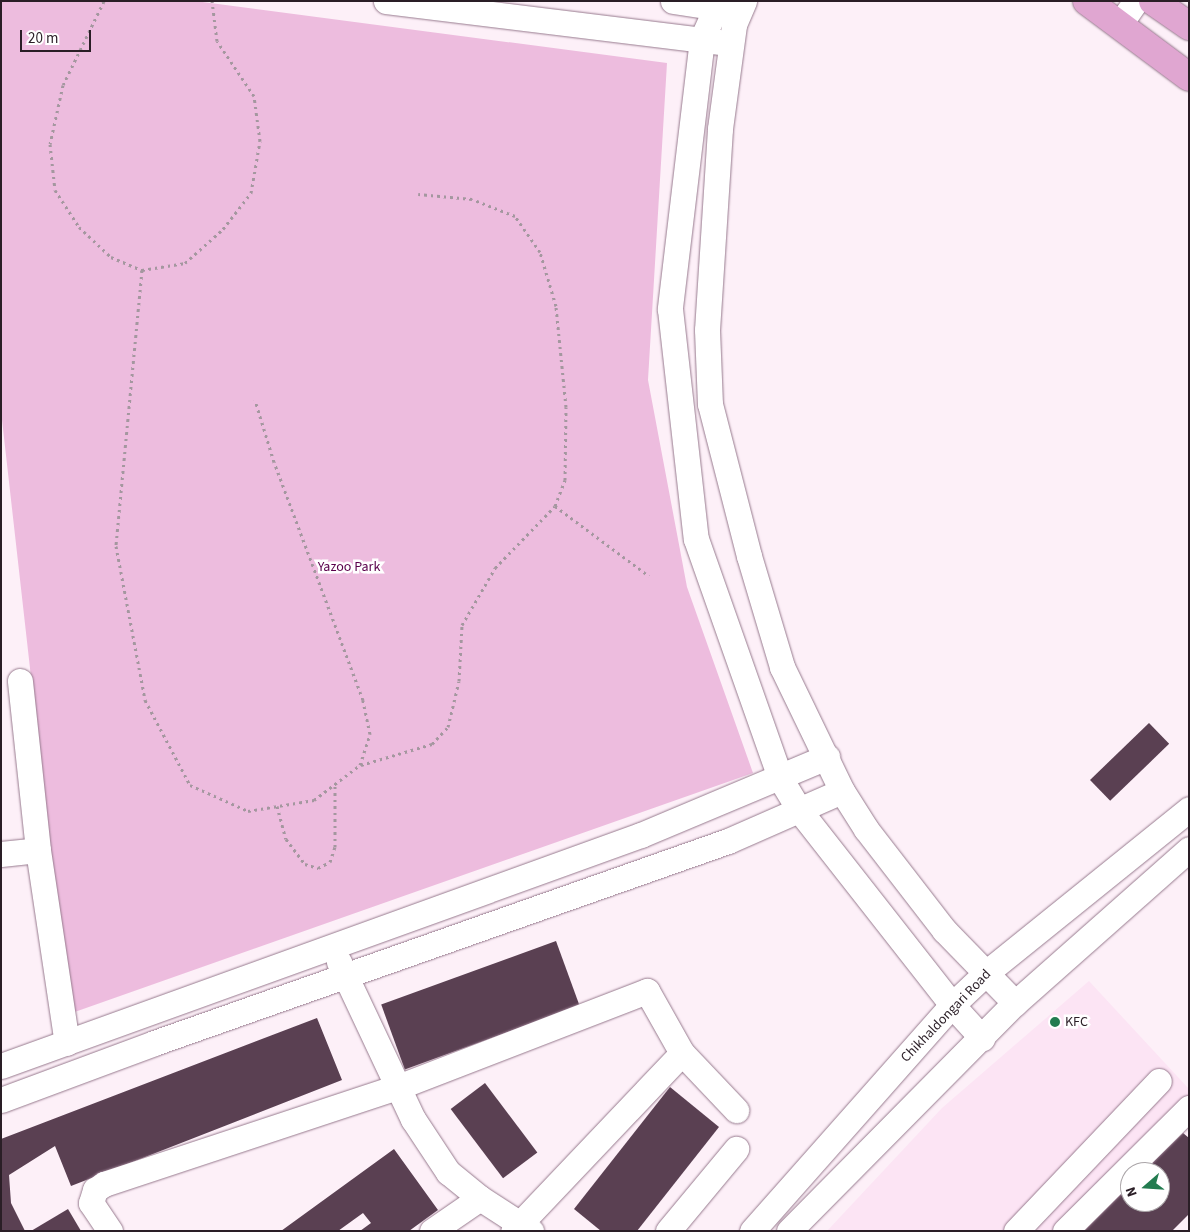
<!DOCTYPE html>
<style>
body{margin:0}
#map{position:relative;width:1190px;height:1232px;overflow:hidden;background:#fdf0f8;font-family:"Source Sans 3",sans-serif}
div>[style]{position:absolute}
.built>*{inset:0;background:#fce4f4}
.green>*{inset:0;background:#edbcde}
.building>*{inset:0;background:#5a4052;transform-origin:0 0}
.path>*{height:3px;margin-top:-1.5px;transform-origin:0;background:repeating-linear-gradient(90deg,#a4979f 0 2.5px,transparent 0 6.5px)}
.roads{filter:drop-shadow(0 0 1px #977a8e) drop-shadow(0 0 1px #977a8e)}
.minor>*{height:25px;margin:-12.5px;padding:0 12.5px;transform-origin:12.5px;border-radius:12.5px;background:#fff}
.major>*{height:28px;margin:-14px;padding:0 14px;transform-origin:14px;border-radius:14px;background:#e0a6d1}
.dots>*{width:14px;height:14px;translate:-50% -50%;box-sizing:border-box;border:2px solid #fff;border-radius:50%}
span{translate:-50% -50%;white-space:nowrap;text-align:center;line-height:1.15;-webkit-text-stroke:5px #fff;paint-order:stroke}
.park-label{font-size:14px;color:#5a004b}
.street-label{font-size:14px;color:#2a1e26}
.poi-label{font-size:14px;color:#2a1e26}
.left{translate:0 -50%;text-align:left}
.frame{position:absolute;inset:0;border:2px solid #2a1e26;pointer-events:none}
.north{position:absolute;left:1120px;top:1162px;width:50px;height:50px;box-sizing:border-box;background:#fff;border:1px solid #aaa5a8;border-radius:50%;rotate:251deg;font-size:14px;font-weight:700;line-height:20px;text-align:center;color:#2a1e26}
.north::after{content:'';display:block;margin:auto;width:18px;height:22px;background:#237c50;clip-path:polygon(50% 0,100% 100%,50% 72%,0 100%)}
.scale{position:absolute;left:20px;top:30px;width:71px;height:22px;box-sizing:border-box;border:2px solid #2a1e26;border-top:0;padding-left:6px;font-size:15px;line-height:18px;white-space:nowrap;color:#2a1e26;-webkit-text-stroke:4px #fff;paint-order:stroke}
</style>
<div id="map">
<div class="built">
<div style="clip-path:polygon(1089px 981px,1189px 1089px,1189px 1101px,1061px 1231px,827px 1231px,942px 1108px)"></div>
</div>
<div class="green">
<div style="clip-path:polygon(1px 1px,195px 1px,667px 63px,648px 380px,687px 587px,753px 773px,69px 1014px,1px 411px)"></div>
</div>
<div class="building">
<div style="left:1149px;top:723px;width:29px;height:82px;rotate:46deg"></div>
<div style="left:556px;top:941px;width:69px;height:186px;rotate:70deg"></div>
<div style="clip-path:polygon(317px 1018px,342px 1080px,71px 1186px,55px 1146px,9px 1175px,11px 1203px,25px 1231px,1px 1231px,1px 1139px)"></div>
<div style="left:485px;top:1083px;width:87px;height:43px;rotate:53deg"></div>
<div style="clip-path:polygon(670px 1087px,719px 1127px,637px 1231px,601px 1231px,574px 1209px)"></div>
<div style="clip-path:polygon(1183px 1133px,1189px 1138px,1189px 1214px,1172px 1231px,1084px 1231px,1130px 1185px,1130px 1202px,1160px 1202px,1160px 1172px,1143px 1172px)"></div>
<div style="clip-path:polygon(394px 1149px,438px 1210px,409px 1231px,360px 1231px,371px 1223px,363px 1213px,338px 1231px,281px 1231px)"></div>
<div style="clip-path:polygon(68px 1209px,81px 1231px,31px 1231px)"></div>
</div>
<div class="path">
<div style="left:104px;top:1px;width:93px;rotate:116deg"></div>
<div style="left:63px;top:85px;width:60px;rotate:102.4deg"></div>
<div style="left:50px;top:144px;width:46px;rotate:83.8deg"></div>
<div style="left:55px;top:190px;width:44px;rotate:57deg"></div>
<div style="left:79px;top:227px;width:44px;rotate:43.2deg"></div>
<div style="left:111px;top:257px;width:34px;rotate:23deg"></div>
<div style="left:142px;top:270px;width:44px;rotate:-9.2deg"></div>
<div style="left:185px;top:263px;width:51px;rotate:-41.8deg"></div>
<div style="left:223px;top:229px;width:46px;rotate:-52.1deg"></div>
<div style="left:251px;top:193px;width:53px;rotate:-80.2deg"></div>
<div style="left:260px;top:141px;width:45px;rotate:-97.6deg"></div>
<div style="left:254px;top:96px;width:66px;rotate:-123.9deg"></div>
<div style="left:217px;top:41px;width:40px;rotate:-97.1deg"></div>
<div style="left:142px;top:270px;width:277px;rotate:95.4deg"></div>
<div style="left:116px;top:546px;width:157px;rotate:79.3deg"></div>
<div style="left:145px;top:700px;width:96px;rotate:62.1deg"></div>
<div style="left:190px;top:785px;width:64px;rotate:24.1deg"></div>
<div style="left:248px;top:811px;width:67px;rotate:-9.5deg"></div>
<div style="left:314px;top:800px;width:58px;rotate:-37.3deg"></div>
<div style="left:360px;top:765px;width:33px;rotate:-72deg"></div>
<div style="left:370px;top:734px;width:35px;rotate:-102deg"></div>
<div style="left:363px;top:700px;width:254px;rotate:-110.5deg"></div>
<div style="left:274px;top:462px;width:65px;rotate:-107deg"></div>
<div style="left:555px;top:506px;width:117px;rotate:36.7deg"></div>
<div style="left:361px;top:765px;width:74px;rotate:-16.5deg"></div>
<div style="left:432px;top:744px;width:23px;rotate:-47deg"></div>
<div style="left:448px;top:727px;width:47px;rotate:-76.6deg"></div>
<div style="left:459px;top:681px;width:56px;rotate:-86.9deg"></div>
<div style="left:462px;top:625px;width:66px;rotate:-59.9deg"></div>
<div style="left:495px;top:568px;width:86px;rotate:-45.9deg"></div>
<div style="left:555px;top:506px;width:28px;rotate:-69deg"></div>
<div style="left:565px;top:480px;width:73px;rotate:-89.2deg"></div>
<div style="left:566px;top:407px;width:101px;rotate:-95.7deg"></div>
<div style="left:556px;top:306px;width:56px;rotate:-106.5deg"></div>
<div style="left:540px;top:252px;width:44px;rotate:-124.8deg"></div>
<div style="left:515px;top:216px;width:46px;rotate:-158.4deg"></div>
<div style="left:472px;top:199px;width:54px;rotate:-174.7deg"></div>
<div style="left:277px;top:806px;width:34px;rotate:75deg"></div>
<div style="left:286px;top:839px;width:31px;rotate:53deg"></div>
<div style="left:305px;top:864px;width:14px;rotate:17deg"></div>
<div style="left:318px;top:868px;width:13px;rotate:-27deg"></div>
<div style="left:330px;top:862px;width:16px;rotate:-72deg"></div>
<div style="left:335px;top:847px;width:63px;rotate:-90deg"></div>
</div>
<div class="roads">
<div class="minor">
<div style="left:386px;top:1px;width:335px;rotate:7deg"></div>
<div style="left:673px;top:1px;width:61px;rotate:8.5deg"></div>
<div style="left:719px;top:1px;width:42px;rotate:114.1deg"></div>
<div style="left:702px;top:39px;width:272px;rotate:96.8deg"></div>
<div style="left:670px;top:309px;width:231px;rotate:83.6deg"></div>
<div style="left:696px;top:539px;width:253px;rotate:70.6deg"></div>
<div style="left:780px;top:778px;width:39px;rotate:59deg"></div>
<div style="left:800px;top:811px;width:246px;rotate:51.9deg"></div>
<div style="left:952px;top:1005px;width:45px;rotate:47.7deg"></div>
<div style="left:744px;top:1px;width:26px;rotate:113deg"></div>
<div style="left:734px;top:25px;width:105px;rotate:97.7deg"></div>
<div style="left:720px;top:129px;width:201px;rotate:93.7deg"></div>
<div style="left:707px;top:330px;width:74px;rotate:87.7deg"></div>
<div style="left:710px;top:404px;width:157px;rotate:75.6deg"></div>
<div style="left:749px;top:556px;width:116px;rotate:73.4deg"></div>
<div style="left:782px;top:667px;width:138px;rotate:64.2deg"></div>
<div style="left:842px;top:791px;width:45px;rotate:57.7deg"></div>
<div style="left:866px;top:829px;width:128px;rotate:52.3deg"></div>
<div style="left:944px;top:930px;width:102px;rotate:45.8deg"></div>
<div style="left:1119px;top:25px;width:29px;rotate:-55deg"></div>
<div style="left:38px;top:850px;width:195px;rotate:81.5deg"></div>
<div style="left:1px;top:854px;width:37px;rotate:-6deg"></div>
<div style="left:38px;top:850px;width:170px;rotate:-96.1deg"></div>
<div style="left:339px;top:962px;width:174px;rotate:64.8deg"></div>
<div style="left:413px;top:1119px;width:64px;rotate:56.6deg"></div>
<div style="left:448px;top:1172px;width:41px;rotate:39.1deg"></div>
<div style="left:480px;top:1198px;width:61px;rotate:32.9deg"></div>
<div style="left:682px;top:1053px;width:79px;rotate:46.5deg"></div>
<div style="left:1px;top:1066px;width:680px;rotate:-19.85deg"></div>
<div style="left:641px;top:835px;width:202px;rotate:-22.8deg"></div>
<div style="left:1px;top:1100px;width:163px;rotate:-20.4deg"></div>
<div style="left:154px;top:1043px;width:609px;rotate:-19.39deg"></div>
<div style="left:728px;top:841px;width:124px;rotate:-23.7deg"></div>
<div style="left:110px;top:1231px;width:34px;rotate:-124deg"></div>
<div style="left:91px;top:1203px;width:14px;rotate:-73deg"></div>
<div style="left:95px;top:1190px;width:11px;rotate:-34deg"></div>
<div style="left:104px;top:1184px;width:310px;rotate:-18.3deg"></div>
<div style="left:398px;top:1087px;width:267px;rotate:-21.1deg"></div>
<div style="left:647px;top:991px;width:71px;rotate:60.6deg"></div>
<div style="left:682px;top:1053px;width:245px;rotate:133.5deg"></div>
<div style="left:432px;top:1231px;width:58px;rotate:-34.5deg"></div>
<div style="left:668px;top:1231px;width:107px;rotate:-50.3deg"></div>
<div style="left:752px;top:1231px;width:302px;rotate:-48.5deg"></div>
<div style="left:952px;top:1005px;width:47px;rotate:-43.3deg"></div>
<div style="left:986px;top:973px;width:261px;rotate:-38.9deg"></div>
<div style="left:789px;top:1231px;width:321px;rotate:-45.3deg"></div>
<div style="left:1015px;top:1003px;width:232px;rotate:-41.5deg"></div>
<div style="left:1016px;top:1231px;width:207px;rotate:-46.4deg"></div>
<div style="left:1065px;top:1231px;width:175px;rotate:-44.8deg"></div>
</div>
<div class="major">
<div style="left:1087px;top:1px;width:127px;rotate:36.7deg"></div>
<div style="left:1153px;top:1px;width:44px;rotate:34.8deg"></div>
</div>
</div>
<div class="dots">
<div style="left:1055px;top:1022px;background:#237c50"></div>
</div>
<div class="park-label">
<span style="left:349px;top:567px">Yazoo Park</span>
</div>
<div class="street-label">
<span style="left:946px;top:1016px;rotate:-46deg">Chikhaldongari Road</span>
</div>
<div class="poi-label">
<span class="left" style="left:1065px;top:1022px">KFC</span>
</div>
<div class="frame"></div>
<div class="north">N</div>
<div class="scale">20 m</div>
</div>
